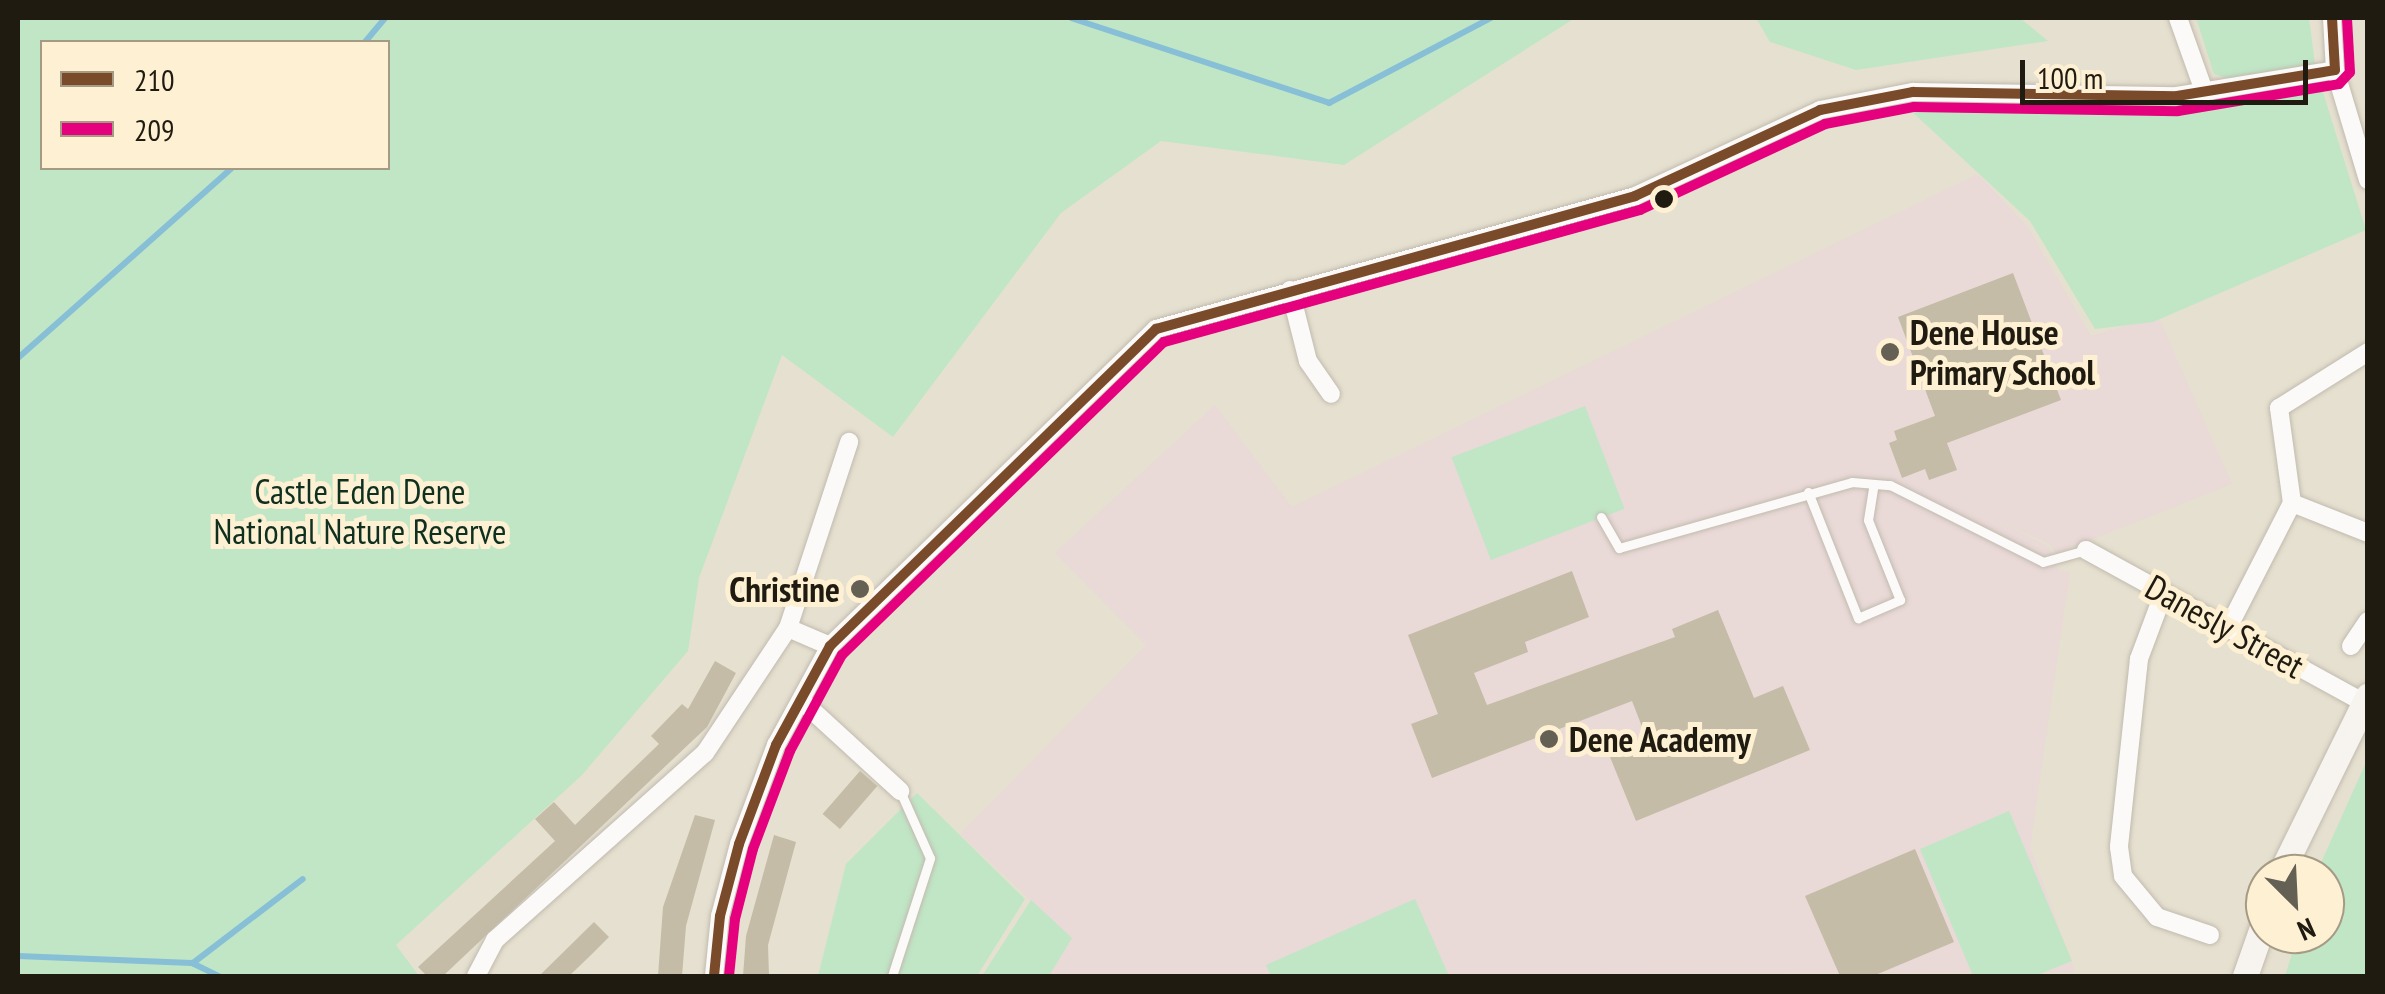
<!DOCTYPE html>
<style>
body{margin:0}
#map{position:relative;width:2385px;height:994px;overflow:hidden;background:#e6e0d0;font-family:"PT Sans Narrow",sans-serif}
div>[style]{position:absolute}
.education>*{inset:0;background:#e9d9d7}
.green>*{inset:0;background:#c0e6c6;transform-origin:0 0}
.stream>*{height:6px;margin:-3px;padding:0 3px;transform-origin:3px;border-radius:3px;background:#87bfd6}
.building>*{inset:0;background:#c4bca6;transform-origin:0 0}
.roads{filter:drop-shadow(0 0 2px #c1bbaf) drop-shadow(0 0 2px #c1bbaf)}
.service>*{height:9px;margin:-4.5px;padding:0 4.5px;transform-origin:4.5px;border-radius:4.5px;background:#fbfaf8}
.minor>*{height:18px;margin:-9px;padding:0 9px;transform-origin:9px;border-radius:9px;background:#fbfaf8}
.secondary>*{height:25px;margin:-12.5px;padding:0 12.5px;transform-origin:12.5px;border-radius:12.5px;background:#f7f4f0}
.bus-1>*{height:10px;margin:-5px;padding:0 5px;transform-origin:5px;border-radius:5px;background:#7a4b2a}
.bus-2>*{height:10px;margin:-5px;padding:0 5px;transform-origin:5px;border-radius:5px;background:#e5007d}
.dots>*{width:28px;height:28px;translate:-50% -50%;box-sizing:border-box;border:5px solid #fef0d3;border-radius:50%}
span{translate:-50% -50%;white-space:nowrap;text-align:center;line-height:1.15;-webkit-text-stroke:10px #fef0d3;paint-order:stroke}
.poi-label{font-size:35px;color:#201b11;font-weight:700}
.left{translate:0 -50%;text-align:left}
.right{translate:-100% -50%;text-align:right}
.park-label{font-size:35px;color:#0f301f}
.street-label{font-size:35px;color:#201b11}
.frame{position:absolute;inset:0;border:20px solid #201b11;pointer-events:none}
.legend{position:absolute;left:40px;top:40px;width:350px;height:130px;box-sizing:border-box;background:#fef0d3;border:2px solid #a59b85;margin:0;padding:12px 18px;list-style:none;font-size:30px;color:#201b11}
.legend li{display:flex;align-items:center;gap:20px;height:50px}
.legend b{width:50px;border:2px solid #a59b85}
.north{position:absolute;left:2245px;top:854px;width:100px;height:100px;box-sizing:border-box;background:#fef0d3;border:2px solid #a59b85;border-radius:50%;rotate:156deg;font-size:28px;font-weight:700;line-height:40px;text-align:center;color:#201b11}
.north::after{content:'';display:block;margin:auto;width:35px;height:45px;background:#656054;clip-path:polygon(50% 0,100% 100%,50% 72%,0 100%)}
.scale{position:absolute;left:2020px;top:60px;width:288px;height:45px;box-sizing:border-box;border:5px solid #201b11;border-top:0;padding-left:12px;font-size:30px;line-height:35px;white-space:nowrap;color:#201b11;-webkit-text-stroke:8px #fef0d3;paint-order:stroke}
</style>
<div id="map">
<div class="education">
<div style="clip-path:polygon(1978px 174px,2027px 226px,2091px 336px,2158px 316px,2232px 484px,2055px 554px,2051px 545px,1979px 511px,2049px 547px,2058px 570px,2070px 572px,2030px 847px,2075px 972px,1049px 976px,1071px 938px,960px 834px,1146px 645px,1055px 553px,1215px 405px,1292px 507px)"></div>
</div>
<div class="green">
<div style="clip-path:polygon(evenodd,18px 18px,1575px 18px,1344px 165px,1161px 141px,1061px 213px,893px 437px,782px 355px,699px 578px,688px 651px,582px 775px,396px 945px,419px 976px,18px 976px,18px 18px,42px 42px,388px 42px,388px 168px,42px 168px,42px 42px)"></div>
<div style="clip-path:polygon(1756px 18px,2020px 18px,2048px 41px,1856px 70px,1770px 42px)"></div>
<div style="clip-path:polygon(2196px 18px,2309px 18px,2315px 64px,2231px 79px,2214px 74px)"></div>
<div style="clip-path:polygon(2308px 85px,2322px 89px,2366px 230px,2153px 322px,2095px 329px,2030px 221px,1909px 109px,2147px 112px)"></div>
<div style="left:1585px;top:406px;width:110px;height:143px;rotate:69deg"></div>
<div style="clip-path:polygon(2367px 760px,2367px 976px,2285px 976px,2298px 934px,2325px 934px,2325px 874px,2316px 874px)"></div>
<div style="clip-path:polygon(917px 793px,1025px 899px,977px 976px,818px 976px,846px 864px)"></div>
<div style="clip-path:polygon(2009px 811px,2072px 961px,2035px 976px,1973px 976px,1920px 849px)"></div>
<div style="clip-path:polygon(1415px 899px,1449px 976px,1271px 976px,1266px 965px)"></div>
<div style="clip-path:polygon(1031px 900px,1072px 938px,1049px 976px,982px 976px)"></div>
</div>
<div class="stream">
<div style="left:1071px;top:18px;width:272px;rotate:18.2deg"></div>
<div style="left:1329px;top:103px;width:183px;rotate:-27.7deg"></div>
<div style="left:365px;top:42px;width:31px;rotate:-50deg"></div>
<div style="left:18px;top:358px;width:286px;rotate:-41.6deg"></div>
<div style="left:18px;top:956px;width:174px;rotate:2.3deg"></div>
<div style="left:192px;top:963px;width:30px;rotate:26deg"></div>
<div style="left:193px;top:963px;width:138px;rotate:-37.4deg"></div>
</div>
<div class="building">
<div style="clip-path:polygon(2013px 273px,2061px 400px,1947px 443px,1957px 470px,1929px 480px,1925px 469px,1902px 478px,1889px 443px,1897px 440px,1894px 431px,1935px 416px,1898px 317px)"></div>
<div style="clip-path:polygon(1572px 571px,1589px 617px,1525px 642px,1528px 652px,1474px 673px,1487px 705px,1675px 637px,1672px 629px,1718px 610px,1754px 698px,1783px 686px,1810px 750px,1636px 821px,1610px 757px,1648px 742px,1632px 701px,1432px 778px,1411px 724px,1438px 714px,1408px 635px)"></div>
<div style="clip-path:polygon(715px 661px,736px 673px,707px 727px,443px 976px,427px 976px,418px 967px,555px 841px,535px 819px,554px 802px,575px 825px,659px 744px,651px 736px,682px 704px,688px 709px)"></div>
<div style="left:860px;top:771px;width:23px;height:57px;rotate:41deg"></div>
<div style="clip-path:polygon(695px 815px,715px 820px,686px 926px,682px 976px,658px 976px,663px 907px)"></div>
<div style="clip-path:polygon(774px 835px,796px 842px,768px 945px,769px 976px,743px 976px,746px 936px)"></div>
<div style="clip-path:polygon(1915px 849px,1954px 942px,1873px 976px,1840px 976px,1805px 896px)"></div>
<div style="clip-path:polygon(594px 922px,609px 937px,591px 955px,569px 976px,539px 976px)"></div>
</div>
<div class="roads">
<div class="service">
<div style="left:1808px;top:492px;width:136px;rotate:68.4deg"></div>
<div style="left:1858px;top:618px;width:46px;rotate:-23.2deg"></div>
<div style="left:1900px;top:600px;width:86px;rotate:-111.8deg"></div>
<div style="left:1868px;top:520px;width:36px;rotate:-81deg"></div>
<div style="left:1601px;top:517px;width:36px;rotate:60deg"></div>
<div style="left:1619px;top:548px;width:242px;rotate:-15.8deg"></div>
<div style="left:1852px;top:482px;width:38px;rotate:5deg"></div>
<div style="left:1890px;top:485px;width:171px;rotate:26.7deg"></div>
<div style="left:2043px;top:562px;width:45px;rotate:-15.6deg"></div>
<div style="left:892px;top:976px;width:124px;rotate:-72.1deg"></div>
<div style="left:930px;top:858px;width:73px;rotate:-114.1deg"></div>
</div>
<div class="minor">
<div style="left:2178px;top:18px;width:77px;rotate:70.4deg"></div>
<div style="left:2332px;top:18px;width:52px;rotate:86.7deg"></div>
<div style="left:2335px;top:70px;width:115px;rotate:73.3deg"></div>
<div style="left:1290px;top:290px;width:73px;rotate:75.8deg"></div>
<div style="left:1308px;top:361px;width:40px;rotate:55.1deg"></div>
<div style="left:2292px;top:503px;width:96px;rotate:-97.8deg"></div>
<div style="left:2279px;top:408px;width:105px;rotate:-32.2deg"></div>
<div style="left:2086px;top:550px;width:316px;rotate:28.8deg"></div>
<div style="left:2164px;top:592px;width:72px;rotate:110.5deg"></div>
<div style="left:2139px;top:659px;width:189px;rotate:96.1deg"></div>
<div style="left:2119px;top:847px;width:29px;rotate:82deg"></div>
<div style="left:2123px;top:876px;width:53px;rotate:50.3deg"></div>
<div style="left:2157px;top:917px;width:56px;rotate:18.8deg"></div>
<div style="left:788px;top:628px;width:46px;rotate:23.2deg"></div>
<div style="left:2228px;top:628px;width:140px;rotate:-62.9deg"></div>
<div style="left:2292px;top:503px;width:82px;rotate:21.5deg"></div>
<div style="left:2351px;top:646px;width:30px;rotate:-56deg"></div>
<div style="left:803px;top:702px;width:132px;rotate:42.5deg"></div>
<div style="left:476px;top:976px;width:41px;rotate:-62.2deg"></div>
<div style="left:495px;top:940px;width:281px;rotate:-41.7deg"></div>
<div style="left:705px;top:753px;width:150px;rotate:-56.4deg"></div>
<div style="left:788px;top:628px;width:196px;rotate:-71.8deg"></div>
<div style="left:714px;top:976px;width:60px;rotate:-84.3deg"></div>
<div style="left:720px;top:916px;width:74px;rotate:-75.2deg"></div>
<div style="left:739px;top:844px;width:106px;rotate:-69.5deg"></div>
<div style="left:776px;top:745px;width:113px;rotate:-61.4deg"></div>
<div style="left:830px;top:646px;width:455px;rotate:-44.2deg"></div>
<div style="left:1156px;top:329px;width:497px;rotate:-15.5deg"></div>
<div style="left:1635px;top:196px;width:204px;rotate:-24.9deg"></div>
<div style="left:1820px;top:110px;width:95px;rotate:-11deg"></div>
<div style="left:1913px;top:92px;width:264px;rotate:0.9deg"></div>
<div style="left:2177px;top:96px;width:160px;rotate:-9.3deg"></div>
</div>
<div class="secondary">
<div style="left:2280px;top:874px;width:199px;rotate:-63.8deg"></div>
<div style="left:2245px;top:976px;width:60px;rotate:-70.7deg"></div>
</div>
</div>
<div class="bus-1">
<div style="left:714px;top:976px;width:60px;rotate:-84.3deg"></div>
<div style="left:720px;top:916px;width:74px;rotate:-75.2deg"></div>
<div style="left:739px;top:844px;width:106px;rotate:-69.5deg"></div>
<div style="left:776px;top:745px;width:113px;rotate:-61.4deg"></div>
<div style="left:830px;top:646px;width:455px;rotate:-44.2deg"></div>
<div style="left:1156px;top:329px;width:497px;rotate:-15.5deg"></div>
<div style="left:1635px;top:196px;width:204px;rotate:-24.9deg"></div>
<div style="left:1820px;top:110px;width:95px;rotate:-11deg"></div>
<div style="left:1913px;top:92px;width:264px;rotate:0.9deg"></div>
<div style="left:2177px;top:96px;width:160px;rotate:-9.3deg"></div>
<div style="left:2335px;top:70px;width:52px;rotate:-93.3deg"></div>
</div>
<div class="bus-2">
<div style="left:729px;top:976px;width:57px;rotate:-84deg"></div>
<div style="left:735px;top:919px;width:72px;rotate:-75.6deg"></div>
<div style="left:753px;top:849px;width:105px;rotate:-69.3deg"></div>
<div style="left:790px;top:751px;width:109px;rotate:-61.6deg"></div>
<div style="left:842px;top:655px;width:449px;rotate:-44.2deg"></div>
<div style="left:1164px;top:342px;width:494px;rotate:-15.5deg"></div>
<div style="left:1640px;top:210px;width:204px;rotate:-24.9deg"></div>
<div style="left:1825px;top:124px;width:91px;rotate:-10.8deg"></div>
<div style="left:1914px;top:107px;width:264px;rotate:0.9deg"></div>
<div style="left:2178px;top:111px;width:163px;rotate:-9.5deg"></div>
<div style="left:2339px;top:84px;width:16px;rotate:-47deg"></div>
<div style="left:2350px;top:72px;width:54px;rotate:-93.2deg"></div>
</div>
<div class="dots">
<div style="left:1664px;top:199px;background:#201b11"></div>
<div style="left:1890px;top:352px;background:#656054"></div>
<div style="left:860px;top:589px;background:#656054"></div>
<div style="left:1549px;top:739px;background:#656054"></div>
</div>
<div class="poi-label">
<span class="left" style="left:1910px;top:352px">Dene House<br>Primary School</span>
<span class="right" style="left:840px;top:589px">Christine</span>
<span class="left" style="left:1569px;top:739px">Dene Academy</span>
</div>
<div class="park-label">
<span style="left:360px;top:511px">Castle Eden Dene<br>National Nature Reserve</span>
</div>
<div class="street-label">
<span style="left:2225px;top:626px;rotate:29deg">Danesly Street</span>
</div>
<div class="frame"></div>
<ul class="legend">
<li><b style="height:12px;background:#7a4b2a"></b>210</li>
<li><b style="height:12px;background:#e5007d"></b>209</li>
</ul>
<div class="north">N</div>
<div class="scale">100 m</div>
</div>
